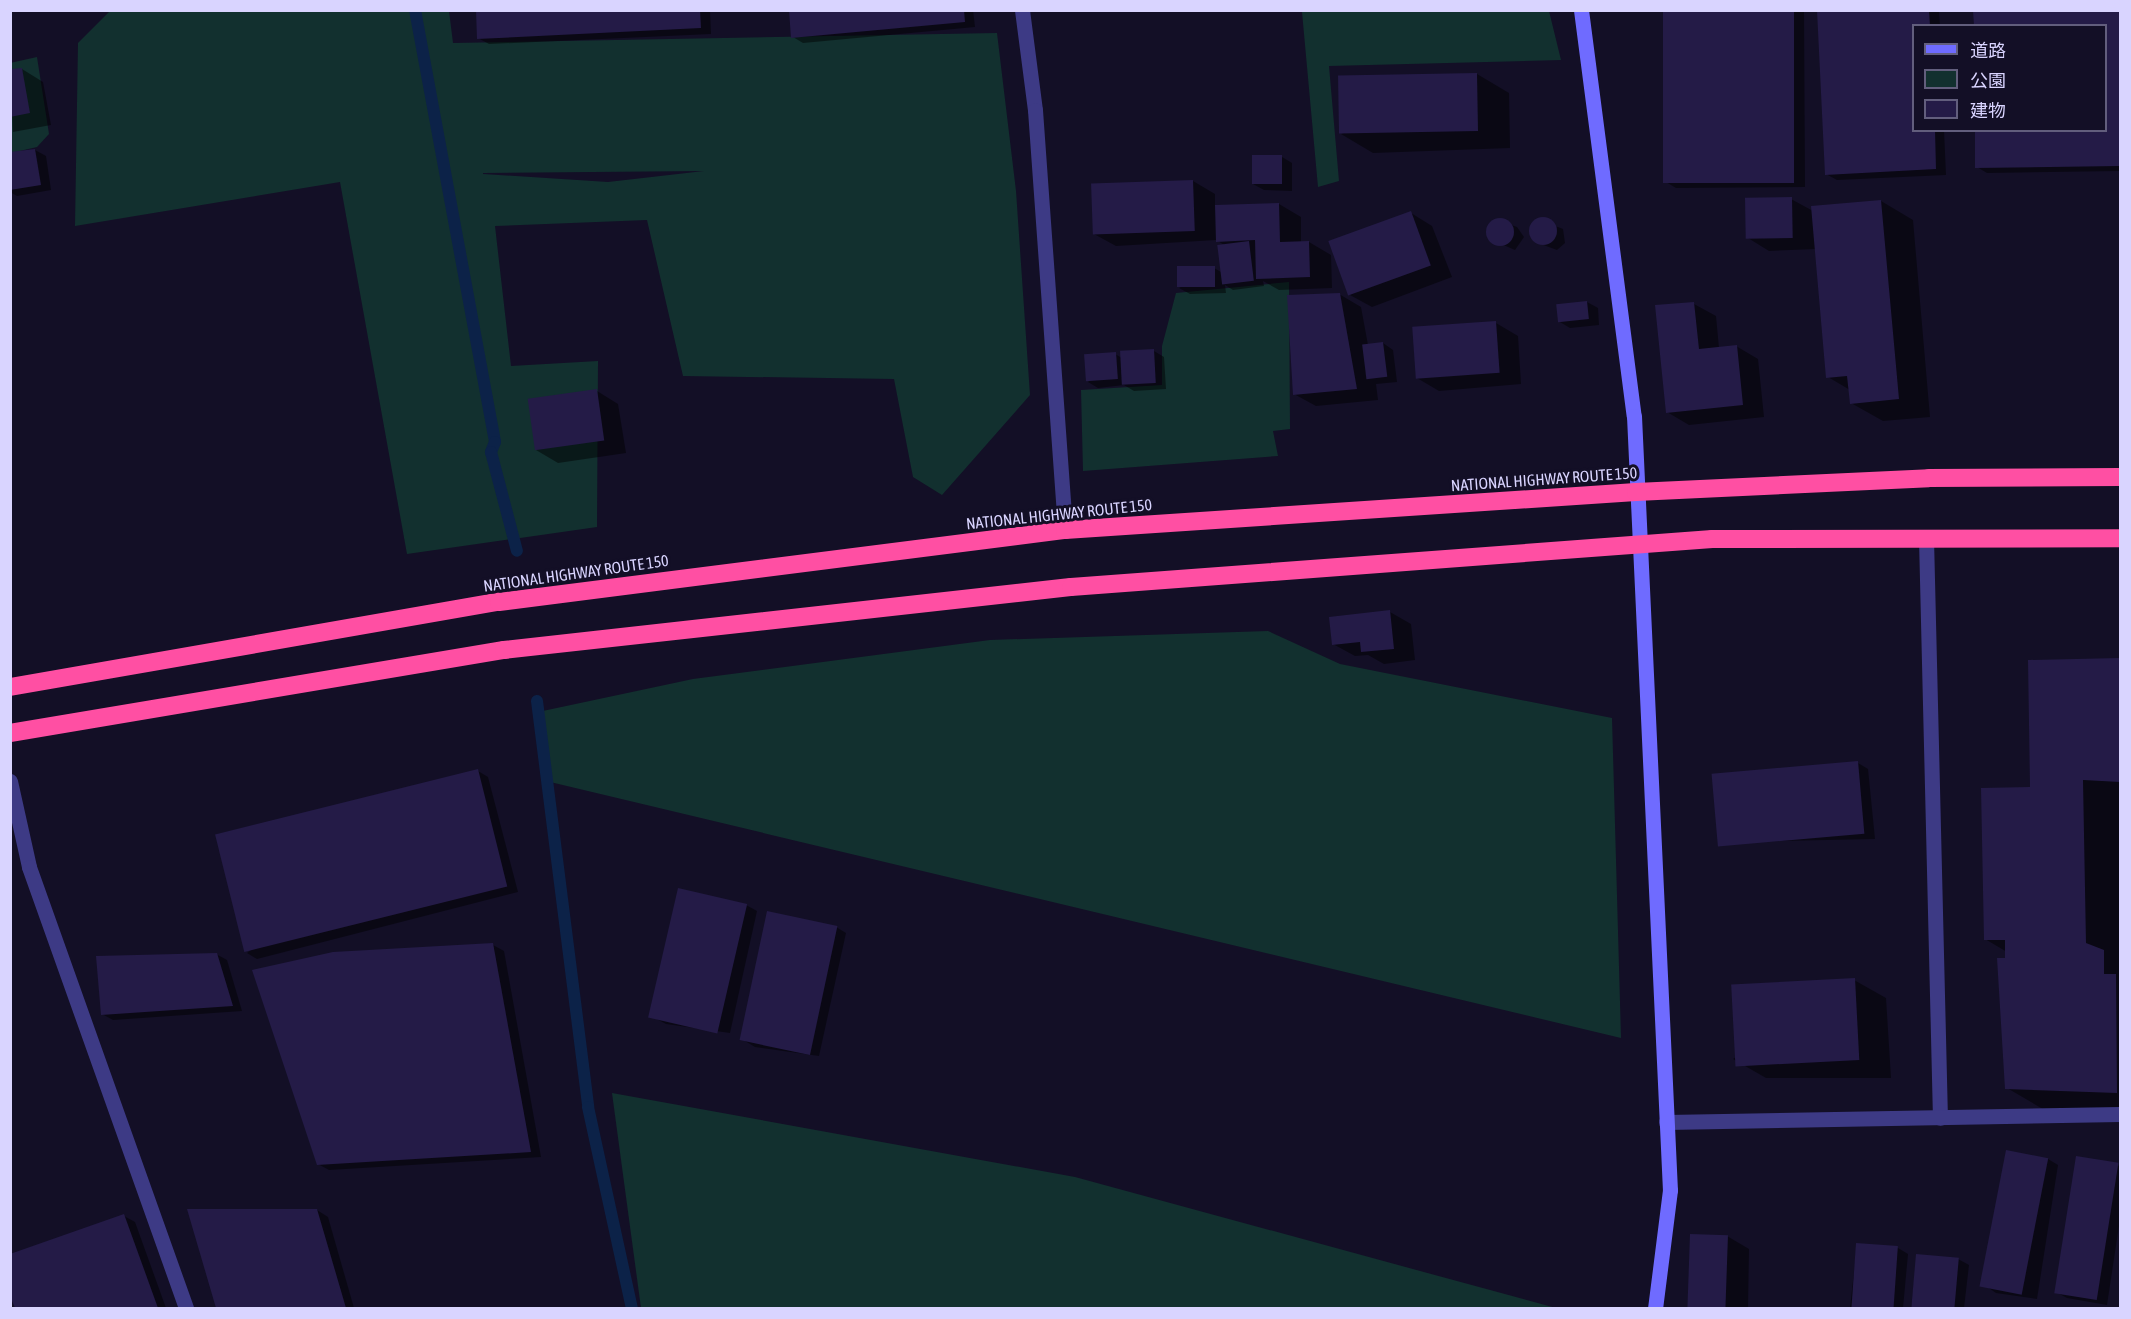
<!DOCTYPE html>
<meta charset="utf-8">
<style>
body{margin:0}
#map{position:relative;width:2131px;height:1319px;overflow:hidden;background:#130f26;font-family:"Asap Condensed","Noto Sans JP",sans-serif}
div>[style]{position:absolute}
.green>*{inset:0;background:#12302f}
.shadow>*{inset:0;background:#0007}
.stream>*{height:12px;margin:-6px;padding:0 6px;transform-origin:6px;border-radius:6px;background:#0c2248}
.building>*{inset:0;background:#241b47;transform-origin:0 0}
.round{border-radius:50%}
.lane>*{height:15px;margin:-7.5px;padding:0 7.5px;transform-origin:7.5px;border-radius:7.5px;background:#3d3a85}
.street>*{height:15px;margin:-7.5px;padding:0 7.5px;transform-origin:7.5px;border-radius:7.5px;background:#3d3a85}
.secondary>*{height:15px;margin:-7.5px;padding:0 7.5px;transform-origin:7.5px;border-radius:7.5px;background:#6f6bff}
.highway>*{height:18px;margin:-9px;padding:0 9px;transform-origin:9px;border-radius:9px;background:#ff4fa3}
span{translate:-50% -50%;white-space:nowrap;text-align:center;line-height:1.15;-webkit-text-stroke:6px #130f26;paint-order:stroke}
.street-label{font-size:16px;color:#d9d4ff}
.frame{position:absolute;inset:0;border:12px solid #d9d4ff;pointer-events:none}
.legend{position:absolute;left:1912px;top:24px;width:195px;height:108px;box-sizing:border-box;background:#130f26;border:2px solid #625e7d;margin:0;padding:8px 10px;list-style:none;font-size:18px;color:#d9d4ff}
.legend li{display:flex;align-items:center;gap:12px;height:30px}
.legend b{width:30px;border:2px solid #625e7d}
</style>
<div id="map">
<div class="green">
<div style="clip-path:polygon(evenodd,110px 11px,449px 11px,453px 43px,997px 33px,1016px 191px,1030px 395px,942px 495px,913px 477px,894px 379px,683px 376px,647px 220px,495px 226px,511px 366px,598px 361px,597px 527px,407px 554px,340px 182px,75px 226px,78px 43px,110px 11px,704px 171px,608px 182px,483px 174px,483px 173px,704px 171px)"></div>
<div style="clip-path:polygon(1327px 11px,1549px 11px,1561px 60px,1329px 66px,1339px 181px,1318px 187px,1302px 12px)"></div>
<div style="clip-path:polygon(37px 57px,49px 134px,37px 147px,11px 153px,10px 63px)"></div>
<div style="clip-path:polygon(1289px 282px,1290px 429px,1273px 431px,1278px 456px,1083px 471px,1081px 390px,1162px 385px,1162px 346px,1176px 293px)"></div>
<div style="clip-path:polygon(1268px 631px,1340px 664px,1612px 718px,1621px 1038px,546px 781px,538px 712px,693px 679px,990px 640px)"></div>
<div style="clip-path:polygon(612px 1093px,1075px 1177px,1556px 1308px,641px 1308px)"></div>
</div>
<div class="shadow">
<div style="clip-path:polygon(477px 10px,710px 10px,711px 34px,489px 44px,478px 38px)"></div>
<div style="clip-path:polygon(790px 10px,973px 10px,975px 27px,803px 43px,793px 37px)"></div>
<div style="clip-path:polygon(1665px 10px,1804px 10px,1805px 187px,1676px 188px,1666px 182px)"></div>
<div style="clip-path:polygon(1818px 10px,1939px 10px,1940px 26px,1914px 26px,1914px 130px,1944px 130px,1946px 175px,1837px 180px,1826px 174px)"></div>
<div style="clip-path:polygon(1975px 10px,2120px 10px,2120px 171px,1987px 173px,1977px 167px,2106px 130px,2106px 26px)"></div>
<div style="clip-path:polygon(22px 69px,43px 82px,51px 125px,13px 132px,10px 71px)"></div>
<div style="clip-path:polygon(1477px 74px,1509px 93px,1510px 148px,1373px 153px,1341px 134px)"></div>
<div style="clip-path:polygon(35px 150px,46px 156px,51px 190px,17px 196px,10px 192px,10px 154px)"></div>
<div style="clip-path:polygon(1282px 157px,1292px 163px,1292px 191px,1264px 190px,1253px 184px)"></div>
<div style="clip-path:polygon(1193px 181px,1215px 194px,1215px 207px,1279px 204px,1301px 217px,1301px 243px,1309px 242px,1331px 255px,1332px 288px,1279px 290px,1263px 281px,1264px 286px,1233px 290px,1225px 285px,1226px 293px,1190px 294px,1179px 288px,1214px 268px,1221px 272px,1226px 246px,1216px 240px,1116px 246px,1094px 234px)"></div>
<div style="clip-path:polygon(1791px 199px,1813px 211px,1813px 208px,1881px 201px,1913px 220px,1930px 417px,1883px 421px,1851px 403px,1850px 390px,1828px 377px,1816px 249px,1769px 251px,1748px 238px)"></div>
<div style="clip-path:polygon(1411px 213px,1432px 226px,1452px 277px,1372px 307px,1350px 295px)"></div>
<div style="clip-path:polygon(1497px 220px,1517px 227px,1524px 237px,1515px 250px,1492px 240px,1490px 225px)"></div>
<div style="clip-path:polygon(1540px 220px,1563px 229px,1565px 243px,1557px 250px,1538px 243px,1531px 232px)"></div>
<div style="clip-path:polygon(1339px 294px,1361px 307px,1368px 345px,1383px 343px,1393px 350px,1397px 382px,1376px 384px,1378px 400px,1316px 406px,1294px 394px)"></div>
<div style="clip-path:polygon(1587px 302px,1598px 308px,1599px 325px,1570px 328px,1560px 322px)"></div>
<div style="clip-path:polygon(1694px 304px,1716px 316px,1719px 348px,1736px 346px,1758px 359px,1764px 417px,1689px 425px,1667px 412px)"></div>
<div style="clip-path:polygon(1496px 323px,1518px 336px,1521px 384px,1439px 391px,1417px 378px)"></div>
<div style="clip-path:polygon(1154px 351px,1164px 357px,1166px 389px,1134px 391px,1124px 385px,1098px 388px,1088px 382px,1115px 354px,1122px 358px)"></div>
<div style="clip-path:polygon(597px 391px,618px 404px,626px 453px,558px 463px,536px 450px)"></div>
<div style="clip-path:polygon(1390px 612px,1411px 624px,1415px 660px,1384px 664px,1368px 655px,1355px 656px,1333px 644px)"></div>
<div style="clip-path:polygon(2120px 659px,2120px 1115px,2048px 1112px,2007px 1088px,2007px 952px,1985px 939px,2032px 789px)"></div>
<div style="clip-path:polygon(1858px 763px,1868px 769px,1875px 839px,1730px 842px,1720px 836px)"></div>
<div style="clip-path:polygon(478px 771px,488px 777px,518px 892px,257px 959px,247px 953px)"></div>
<div style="clip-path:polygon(746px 905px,757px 911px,730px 1033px,666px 1024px,655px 1018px)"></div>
<div style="clip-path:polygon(836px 927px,846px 933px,819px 1056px,755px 1047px,745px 1041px)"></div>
<div style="clip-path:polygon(493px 945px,504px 951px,541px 1157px,329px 1170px,318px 1164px)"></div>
<div style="clip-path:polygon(216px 954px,227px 960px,242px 1011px,113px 1020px,102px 1014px)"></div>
<div style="clip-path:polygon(1854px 980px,1886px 998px,1891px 1078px,1766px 1078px,1733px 1059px)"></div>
<div style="clip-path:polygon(2077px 1158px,2120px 1166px,2120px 1219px,2107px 1305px,2067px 1298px,2056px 1292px)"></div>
<div style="clip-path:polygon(2048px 1159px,2058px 1165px,2037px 1299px,1996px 1293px,1986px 1286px)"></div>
<div style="clip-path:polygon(189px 1210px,317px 1210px,328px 1217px,354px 1308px,217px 1308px)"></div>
<div style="clip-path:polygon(124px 1216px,135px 1222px,166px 1308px,16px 1308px,10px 1292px)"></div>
<div style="clip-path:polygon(1691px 1236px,1727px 1236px,1749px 1249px,1748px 1308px,1691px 1308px)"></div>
<div style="clip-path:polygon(1857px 1244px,1898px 1248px,1908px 1254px,1903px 1308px,1850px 1308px)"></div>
<div style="clip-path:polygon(1917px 1256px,1958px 1259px,1969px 1265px,1964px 1308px,1911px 1308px)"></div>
</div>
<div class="stream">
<div style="left:415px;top:10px;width:439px;rotate:79.5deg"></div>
<div style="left:495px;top:442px;width:11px;rotate:112deg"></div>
<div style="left:491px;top:452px;width:102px;rotate:75.3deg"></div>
<div style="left:537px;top:701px;width:409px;rotate:82.8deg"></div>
<div style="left:588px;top:1107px;width:206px;rotate:77.7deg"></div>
</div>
<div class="building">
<div style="clip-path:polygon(476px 10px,700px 10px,701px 28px,477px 39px)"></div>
<div style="clip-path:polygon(789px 10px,964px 10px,965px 22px,791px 38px)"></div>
<div style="left:1663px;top:10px;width:131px;height:173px"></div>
<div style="clip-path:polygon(1817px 10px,1929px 10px,1930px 26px,1914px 26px,1914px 130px,1935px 130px,1936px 169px,1825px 175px)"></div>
<div style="clip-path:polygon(1973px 10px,2120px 10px,2120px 166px,1975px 168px,1975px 130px,2106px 130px,2106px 26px,1974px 26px)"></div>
<div style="clip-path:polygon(22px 68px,30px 113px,10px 117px,10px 69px)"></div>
<div style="left:1477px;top:73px;width:58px;height:139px;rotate:89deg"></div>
<div style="clip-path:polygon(35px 149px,41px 185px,10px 190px,10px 152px)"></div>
<div style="left:1252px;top:155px;width:30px;height:29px"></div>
<div style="left:1193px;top:180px;width:51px;height:102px;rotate:88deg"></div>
<div style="left:1792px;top:197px;width:41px;height:47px;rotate:89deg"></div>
<div style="clip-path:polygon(1881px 200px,1899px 399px,1850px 404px,1847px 376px,1826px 378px,1811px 206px)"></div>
<div style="clip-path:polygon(1279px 203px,1280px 242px,1309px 241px,1310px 277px,1256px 279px,1255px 240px,1216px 242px,1215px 205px)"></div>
<div style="left:1411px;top:211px;width:58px;height:88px;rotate:70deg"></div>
<div class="round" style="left:1529px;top:217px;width:28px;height:28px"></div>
<div class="round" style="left:1486px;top:218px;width:28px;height:28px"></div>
<div style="left:1249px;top:241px;width:40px;height:32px;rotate:83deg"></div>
<div style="left:1215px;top:266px;width:21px;height:38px;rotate:90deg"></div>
<div style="clip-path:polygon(1340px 293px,1357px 389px,1293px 395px,1287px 295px)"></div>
<div style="left:1587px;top:301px;width:18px;height:31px;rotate:84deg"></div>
<div style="clip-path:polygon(1694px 302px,1699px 349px,1737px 345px,1743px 405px,1666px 413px,1655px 305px)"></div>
<div style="left:1496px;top:321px;width:52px;height:84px;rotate:86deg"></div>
<div style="left:1383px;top:342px;width:35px;height:21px;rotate:83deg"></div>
<div style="left:1154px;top:349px;width:34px;height:34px;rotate:87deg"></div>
<div style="left:1116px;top:352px;width:27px;height:32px;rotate:86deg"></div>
<div style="left:597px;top:389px;width:52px;height:70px;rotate:82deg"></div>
<div style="clip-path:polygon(1390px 610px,1394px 649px,1361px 652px,1360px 642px,1332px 645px,1329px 617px)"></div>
<div style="clip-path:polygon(2120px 658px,2120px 782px,2083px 780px,2086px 943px,2104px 950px,2104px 974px,2116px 974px,2117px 1093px,2005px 1089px,1997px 958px,2005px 958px,2005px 940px,1984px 940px,1981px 788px,2030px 787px,2028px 660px)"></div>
<div style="left:1858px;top:761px;width:73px;height:147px;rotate:85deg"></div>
<div style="left:478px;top:769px;width:121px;height:271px;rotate:76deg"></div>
<div style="left:678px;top:888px;width:71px;height:133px;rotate:13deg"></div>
<div style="left:767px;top:911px;width:72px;height:132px;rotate:12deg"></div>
<div style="clip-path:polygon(493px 943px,531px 1152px,317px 1165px,252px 970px,333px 952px)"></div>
<div style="clip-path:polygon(217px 953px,233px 1006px,101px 1015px,96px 956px)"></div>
<div style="left:1855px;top:978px;width:82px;height:124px;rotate:87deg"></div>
<div style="left:2006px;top:1150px;width:43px;height:139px;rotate:11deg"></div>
<div style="left:2076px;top:1156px;width:43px;height:139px;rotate:9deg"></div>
<div style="clip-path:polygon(187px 1209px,317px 1209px,346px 1308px,216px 1308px)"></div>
<div style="clip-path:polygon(124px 1214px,158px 1308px,15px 1308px,10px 1296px,10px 1254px)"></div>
<div style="left:1690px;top:1234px;width:38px;height:74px;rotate:2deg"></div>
<div style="left:1856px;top:1243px;width:42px;height:65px;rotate:4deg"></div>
<div style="left:1916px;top:1254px;width:43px;height:54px;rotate:5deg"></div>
</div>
<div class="lane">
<div style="left:1926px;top:538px;width:580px;rotate:88.62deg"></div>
<div style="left:1666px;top:1122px;width:454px;rotate:-1deg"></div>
</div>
<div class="street">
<div style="left:1022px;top:10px;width:101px;rotate:82.6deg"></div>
<div style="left:1035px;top:110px;width:421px;rotate:85.9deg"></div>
<div style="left:10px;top:781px;width:88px;rotate:77.5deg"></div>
<div style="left:29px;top:867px;width:468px;rotate:70.4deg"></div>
</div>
<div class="secondary">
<div style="left:1581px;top:10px;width:409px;rotate:82.6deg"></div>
<div style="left:1634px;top:416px;width:775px;rotate:87.34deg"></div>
<div style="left:1670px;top:1190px;width:119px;rotate:97.2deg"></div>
</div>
<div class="highway">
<div style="left:10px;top:687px;width:496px;rotate:-9.9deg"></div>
<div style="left:499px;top:602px;width:571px;rotate:-7.25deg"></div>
<div style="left:1065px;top:530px;width:572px;rotate:-3.81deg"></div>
<div style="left:1636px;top:492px;width:293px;rotate:-2.7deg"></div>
<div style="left:1929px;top:478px;width:191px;rotate:-0.3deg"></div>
<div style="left:10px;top:733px;width:501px;rotate:-9.54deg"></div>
<div style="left:504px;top:650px;width:570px;rotate:-6.34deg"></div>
<div style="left:1071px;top:587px;width:643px;rotate:-4.28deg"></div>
<div style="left:1712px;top:539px;width:408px;rotate:-0.1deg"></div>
</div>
<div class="street-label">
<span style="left:1544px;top:479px;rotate:-4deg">NATIONAL HIGHWAY ROUTE 150</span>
<span style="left:1059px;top:514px;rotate:-6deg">NATIONAL HIGHWAY ROUTE 150</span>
<span style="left:576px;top:573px;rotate:-8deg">NATIONAL HIGHWAY ROUTE 150</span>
</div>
<div class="frame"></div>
<ul class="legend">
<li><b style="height:8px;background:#6f6bff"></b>道路</li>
<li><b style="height:16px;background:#12302f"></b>公園</li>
<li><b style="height:16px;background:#241b47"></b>建物</li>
</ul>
</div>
